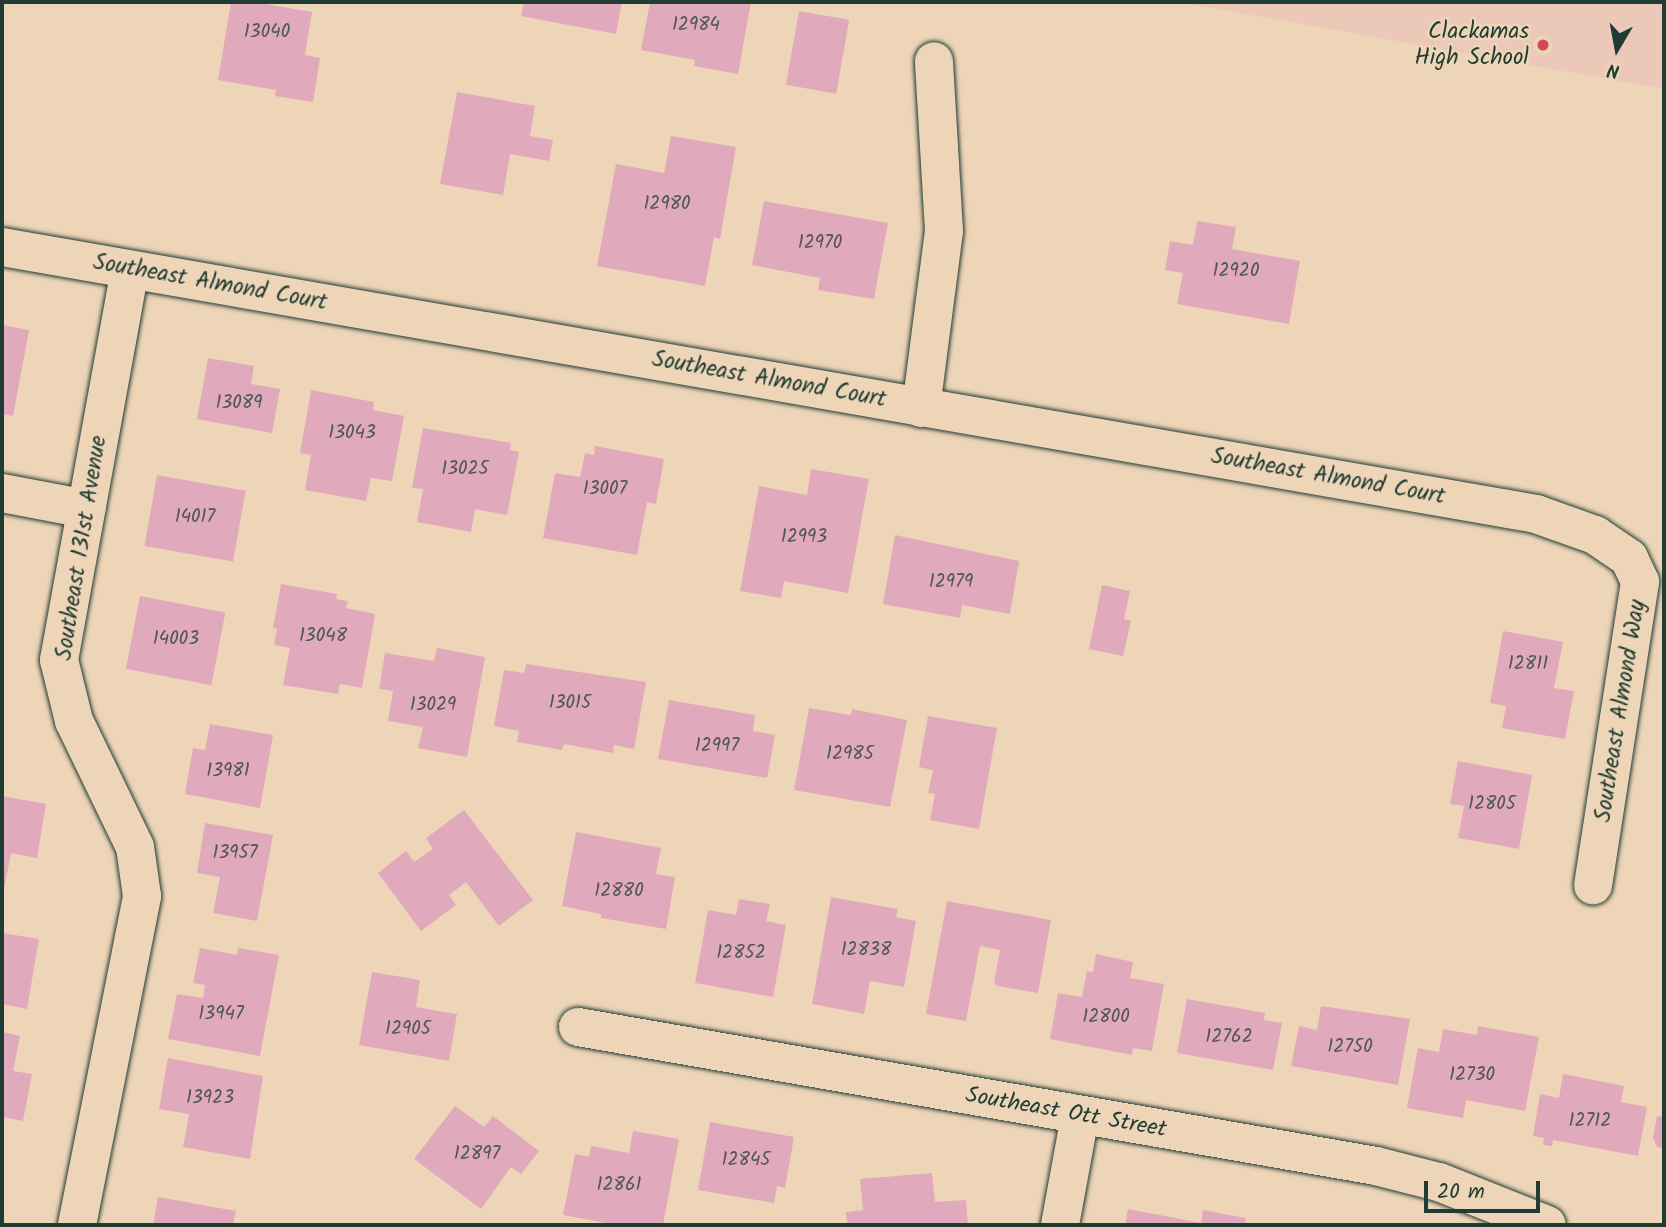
<!DOCTYPE html>
<style>
body{margin:0}
#map{position:relative;width:1666px;height:1227px;overflow:hidden;background:#efd5b7;font-family:Kalam,sans-serif}
div>[style]{position:absolute}
.built>*{inset:0;background:#ebc8b8}
.building>*{inset:0;background:#e1a9bc;transform-origin:0 0}
.roads{filter:drop-shadow(0 0 2px #1f3d34) drop-shadow(0 0 2px #1f3d34)}
.minor>*{height:38px;margin:-19px;padding:0 19px;transform-origin:19px;border-radius:19px;background:#efd5b7}
.dots>*{width:19px;height:19px;translate:-50% -50%;box-sizing:border-box;border:4px solid #efd5b7;border-radius:50%}
span{translate:-50% -50%;white-space:nowrap;text-align:center;line-height:1.15;-webkit-text-stroke:5px #efd5b7;paint-order:stroke}
.number-label{font-size:19px;color:#505856}
.number-label span{-webkit-text-stroke-width:0}
.poi-label{font-size:23px;color:#1f3d34}
.right{translate:-100% -50%;text-align:right}
.street-label{font-size:23px;color:#1f3d34}
.frame{position:absolute;inset:0;border:4px solid #1f3d34;pointer-events:none}
.north{position:absolute;left:1582px;top:14px;width:70px;height:70px;-webkit-text-stroke:5px #efd5b7;paint-order:stroke;rotate:190deg;font-size:19px;font-weight:700;line-height:28px;text-align:center;color:#1f3d34}
.north::after{content:'';display:block;margin:auto;width:24px;height:32px;background:#1f3d34;clip-path:polygon(50% 0,100% 100%,50% 72%,0 100%)}
.scale{position:absolute;left:1424px;top:1181px;width:116px;height:32px;box-sizing:border-box;border:4px solid #1f3d34;border-top:0;padding-left:9px;font-size:21px;line-height:24px;white-space:nowrap;color:#1f3d34;-webkit-text-stroke:5px #efd5b7;paint-order:stroke}
</style>
<div id="map">
<div class="built">
<div style="clip-path:polygon(1179px 2px,1664px 2px,1664px 89px)"></div>
</div>
<div class="building">
<div style="clip-path:polygon(231px 2px,254px 2px,312px 12px,305px 55px,320px 58px,313px 102px,275px 96px,276px 90px,218px 80px)"></div>
<div style="clip-path:polygon(524px 2px,622px 2px,616px 34px,521px 16px)"></div>
<div style="clip-path:polygon(650px 2px,751px 2px,738px 74px,694px 66px,695px 60px,641px 50px)"></div>
<div style="left:799px;top:11px;width:51px;height:75px;rotate:10deg"></div>
<div style="clip-path:polygon(457px 92px,535px 106px,530px 136px,553px 140px,549px 161px,510px 154px,503px 195px,440px 184px)"></div>
<div style="clip-path:polygon(671px 136px,736px 147px,720px 239px,714px 237px,705px 286px,597px 266px,616px 164px,664px 173px)"></div>
<div style="clip-path:polygon(764px 201px,888px 223px,874px 299px,818px 290px,820px 278px,752px 265px)"></div>
<div style="clip-path:polygon(1197px 221px,1236px 227px,1232px 249px,1300px 261px,1289px 324px,1177px 304px,1183px 273px,1165px 270px,1170px 241px,1193px 245px)"></div>
<div style="clip-path:polygon(3px 325px,29px 330px,13px 416px,2px 414px)"></div>
<div style="clip-path:polygon(208px 358px,254px 366px,251px 384px,280px 389px,272px 433px,197px 419px)"></div>
<div style="clip-path:polygon(311px 390px,374px 402px,373px 410px,404px 416px,392px 481px,371px 478px,366px 501px,305px 490px,311px 455px,300px 453px)"></div>
<div style="clip-path:polygon(423px 428px,511px 443px,510px 450px,519px 452px,507px 515px,475px 509px,471px 532px,417px 522px,423px 489px,412px 488px)"></div>
<div style="clip-path:polygon(595px 446px,664px 459px,656px 504px,647px 502px,637px 555px,543px 538px,555px 473px,580px 477px,585px 453px,594px 455px)"></div>
<div style="clip-path:polygon(811px 469px,869px 479px,848px 593px,784px 581px,781px 598px,740px 591px,759px 486px,807px 495px)"></div>
<div style="left:157px;top:475px;width:90px;height:72px;rotate:10deg"></div>
<div style="clip-path:polygon(895px 535px,1019px 561px,1010px 614px,962px 605px,960px 618px,883px 604px)"></div>
<div style="clip-path:polygon(281px 584px,337px 594px,336px 599px,348px 601px,346px 608px,375px 614px,362px 688px,340px 684px,338px 694px,283px 685px,290px 648px,274px 645px,277px 628px,273px 628px)"></div>
<div style="clip-path:polygon(1102px 585px,1130px 591px,1124px 619px,1131px 621px,1123px 656px,1089px 649px)"></div>
<div style="left:140px;top:596px;width:87px;height:74px;rotate:11deg"></div>
<div style="clip-path:polygon(1503px 631px,1563px 642px,1554px 688px,1574px 691px,1565px 739px,1502px 728px,1506px 706px,1490px 703px)"></div>
<div style="clip-path:polygon(437px 648px,485px 657px,467px 757px,418px 748px,423px 727px,388px 721px,393px 691px,379px 689px,385px 653px,434px 661px)"></div>
<div style="clip-path:polygon(526px 664px,646px 682px,634px 749px,614px 745px,613px 753px,564px 744px,562px 750px,517px 742px,519px 731px,494px 726px,504px 670px,524px 673px)"></div>
<div style="clip-path:polygon(669px 700px,755px 715px,753px 731px,775px 735px,767px 778px,658px 759px)"></div>
<div style="clip-path:polygon(809px 708px,851px 715px,852px 709px,907px 720px,890px 807px,794px 790px)"></div>
<div style="clip-path:polygon(928px 716px,997px 728px,979px 829px,930px 820px,935px 794px,928px 793px,933px 770px,919px 767px)"></div>
<div style="clip-path:polygon(210px 724px,273px 735px,260px 808px,185px 794px,193px 748px,205px 750px)"></div>
<div style="clip-path:polygon(1458px 761px,1532px 775px,1519px 849px,1458px 838px,1464px 806px,1450px 804px)"></div>
<div style="clip-path:polygon(2px 796px,46px 804px,37px 858px,11px 853px,4px 889px,2px 888px)"></div>
<div style="clip-path:polygon(464px 810px,533px 900px,499px 926px,466px 882px,449px 895px,456px 905px,421px 931px,378px 873px,406px 851px,414px 862px,433px 849px,426px 838px)"></div>
<div style="clip-path:polygon(205px 823px,273px 835px,257px 921px,213px 913px,220px 877px,197px 873px)"></div>
<div style="clip-path:polygon(576px 832px,661px 848px,656px 874px,675px 877px,666px 929px,601px 918px,601px 914px,562px 906px)"></div>
<div style="clip-path:polygon(831px 897px,898px 909px,896px 917px,916px 921px,904px 987px,870px 981px,864px 1014px,812px 1004px)"></div>
<div style="clip-path:polygon(739px 899px,770px 904px,766px 921px,786px 925px,773px 997px,695px 983px,708px 910px,736px 915px)"></div>
<div style="clip-path:polygon(947px 901px,1051px 920px,1038px 993px,997px 986px,994px 982px,1000px 950px,980px 946px,966px 1021px,926px 1014px)"></div>
<div style="clip-path:polygon(2px 933px,39px 939px,27px 1009px,2px 1004px)"></div>
<div style="clip-path:polygon(200px 948px,237px 955px,238px 948px,279px 955px,260px 1056px,168px 1039px,177px 994px,203px 998px,205px 985px,193px 983px)"></div>
<div style="clip-path:polygon(1096px 954px,1133px 962px,1130px 978px,1164px 984px,1152px 1051px,1133px 1048px,1132px 1055px,1050px 1039px,1058px 993px,1082px 997px,1087px 971px,1093px 972px)"></div>
<div style="clip-path:polygon(372px 972px,420px 980px,416px 1007px,457px 1014px,449px 1061px,359px 1045px)"></div>
<div style="clip-path:polygon(1187px 999px,1265px 1013px,1264px 1020px,1282px 1023px,1273px 1070px,1177px 1053px)"></div>
<div style="clip-path:polygon(1321px 1006px,1410px 1019px,1398px 1085px,1291px 1066px,1299px 1026px,1317px 1030px)"></div>
<div style="clip-path:polygon(1478px 1026px,1539px 1037px,1525px 1111px,1466px 1100px,1463px 1118px,1407px 1108px,1418px 1048px,1439px 1052px,1443px 1029px,1477px 1035px)"></div>
<div style="clip-path:polygon(2px 1032px,20px 1036px,13px 1071px,32px 1074px,23px 1121px,2px 1117px)"></div>
<div style="clip-path:polygon(168px 1058px,263px 1076px,250px 1159px,183px 1147px,189px 1114px,159px 1109px)"></div>
<div style="clip-path:polygon(1563px 1074px,1624px 1086px,1621px 1102px,1647px 1107px,1638px 1156px,1553px 1140px,1552px 1146px,1543px 1145px,1544px 1138px,1533px 1136px,1540px 1094px,1559px 1098px)"></div>
<div style="clip-path:polygon(455px 1106px,484px 1127px,493px 1116px,539px 1151px,521px 1174px,511px 1167px,481px 1209px,414px 1159px)"></div>
<div style="clip-path:polygon(1657px 1116px,1664px 1117px,1664px 1148px,1657px 1147px,1653px 1137px)"></div>
<div style="clip-path:polygon(710px 1122px,794px 1137px,785px 1188px,777px 1186px,774px 1203px,698px 1190px)"></div>
<div style="clip-path:polygon(633px 1131px,679px 1139px,663px 1225px,616px 1225px,563px 1215px,575px 1154px,589px 1157px,591px 1146px,629px 1153px)"></div>
<div style="clip-path:polygon(932px 1173px,935px 1202px,966px 1200px,968px 1225px,847px 1225px,846px 1212px,863px 1210px,860px 1179px)"></div>
<div style="clip-path:polygon(158px 1197px,236px 1211px,233px 1225px,153px 1225px)"></div>
<div style="clip-path:polygon(1128px 1209px,1201px 1223px,1203px 1210px,1246px 1218px,1245px 1225px,1125px 1225px)"></div>
</div>
<div class="roads">
<div class="minor">
<div style="left:2px;top:247px;width:1557px;rotate:9.87deg"></div>
<div style="left:1536px;top:514px;width:63px;rotate:19.6deg"></div>
<div style="left:1595px;top:535px;width:41px;rotate:34.1deg"></div>
<div style="left:1629px;top:558px;width:26px;rotate:65deg"></div>
<div style="left:1640px;top:582px;width:307px;rotate:98.8deg"></div>
<div style="left:921px;top:408px;width:178px;rotate:-82.6deg"></div>
<div style="left:944px;top:231px;width:170px;rotate:-93.4deg"></div>
<div style="left:2px;top:493px;width:86px;rotate:10.7deg"></div>
<div style="left:578px;top:1027px;width:810px;rotate:9.88deg"></div>
<div style="left:1376px;top:1166px;width:65px;rotate:14.3deg"></div>
<div style="left:1439px;top:1182px;width:116px;rotate:21.7deg"></div>
<div style="left:77px;top:1225px;width:335px;rotate:-78.8deg"></div>
<div style="left:142px;top:896px;width:49px;rotate:-98.1deg"></div>
<div style="left:135px;top:847px;width:140px;rotate:-115.8deg"></div>
<div style="left:74px;top:721px;width:63px;rotate:-103.8deg"></div>
<div style="left:59px;top:660px;width:396px;rotate:-79.7deg"></div>
<div style="left:1060px;top:1225px;width:111px;rotate:-79.6deg"></div>
</div>
</div>
<div class="dots">
<div style="left:1543px;top:45px;background:#d1495b"></div>
</div>
<div class="number-label">
<span style="left:696px;top:26px">12984</span>
<span style="left:267px;top:33px">13040</span>
<span style="left:667px;top:205px">12980</span>
<span style="left:820px;top:244px">12970</span>
<span style="left:1236px;top:272px">12920</span>
<span style="left:239px;top:404px">13089</span>
<span style="left:352px;top:434px">13043</span>
<span style="left:465px;top:470px">13025</span>
<span style="left:605px;top:490px">13007</span>
<span style="left:195px;top:518px">14017</span>
<span style="left:804px;top:538px">12993</span>
<span style="left:951px;top:583px">12979</span>
<span style="left:323px;top:637px">13048</span>
<span style="left:176px;top:640px">14003</span>
<span style="left:1528px;top:665px">12811</span>
<span style="left:570px;top:704px">13015</span>
<span style="left:433px;top:706px">13029</span>
<span style="left:717px;top:747px">12997</span>
<span style="left:850px;top:755px">12985</span>
<span style="left:228px;top:772px">13981</span>
<span style="left:1492px;top:805px">12805</span>
<span style="left:235px;top:854px">13957</span>
<span style="left:619px;top:892px">12880</span>
<span style="left:866px;top:951px">12838</span>
<span style="left:741px;top:954px">12852</span>
<span style="left:221px;top:1015px">13947</span>
<span style="left:1106px;top:1018px">12800</span>
<span style="left:408px;top:1030px">12905</span>
<span style="left:1229px;top:1038px">12762</span>
<span style="left:1350px;top:1048px">12750</span>
<span style="left:1472px;top:1076px">12730</span>
<span style="left:210px;top:1099px">13923</span>
<span style="left:1590px;top:1122px">12712</span>
<span style="left:477px;top:1155px">12897</span>
<span style="left:746px;top:1161px">12845</span>
<span style="left:619px;top:1186px">12861</span>
</div>
<div class="poi-label">
<span class="right" style="left:1529px;top:45px">Clackamas<br>High School</span>
</div>
<div class="street-label">
<span style="left:210px;top:283px;rotate:10deg">Southeast Almond Court</span>
<span style="left:769px;top:380px;rotate:10deg">Southeast Almond Court</span>
<span style="left:1328px;top:477px;rotate:10deg">Southeast Almond Court</span>
<span style="left:82px;top:548px;rotate:-81deg">Southeast 131st Avenue</span>
<span style="left:1621px;top:711px;rotate:-81deg">Southeast Almond Way</span>
<span style="left:1066px;top:1113px;rotate:10deg">Southeast Ott Street</span>
</div>
<div class="frame"></div>
<div class="north">N</div>
<div class="scale">20 m</div>
</div>
